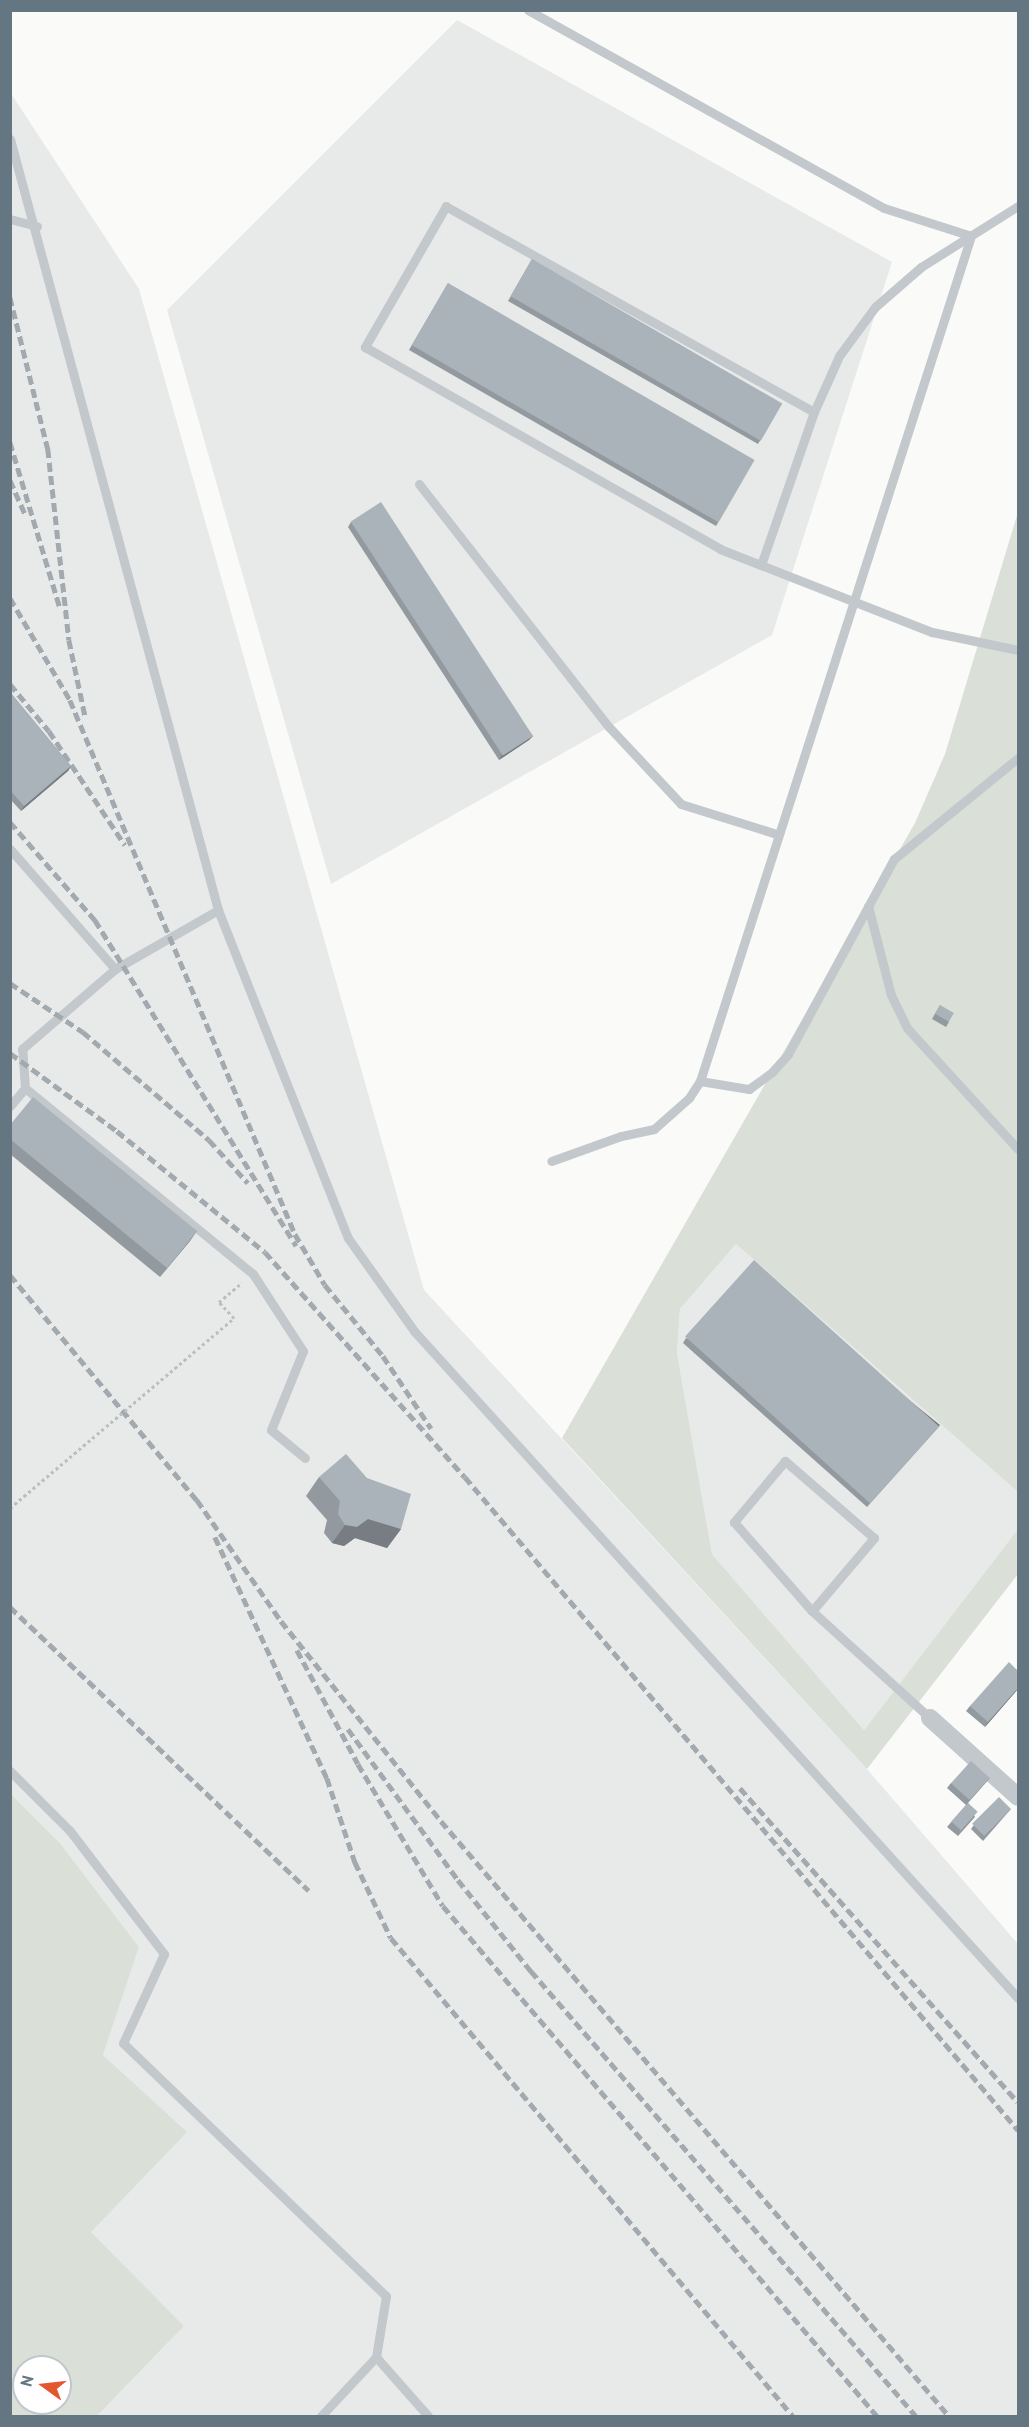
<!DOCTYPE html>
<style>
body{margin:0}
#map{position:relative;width:1029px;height:2427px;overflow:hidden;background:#fafaf8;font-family:"PT Sans",sans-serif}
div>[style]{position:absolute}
.built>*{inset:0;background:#e8e9e9}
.green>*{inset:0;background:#dadfd7}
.path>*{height:3px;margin-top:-1.5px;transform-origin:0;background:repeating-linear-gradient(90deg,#bbbfc2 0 3px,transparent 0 6px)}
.lane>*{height:9px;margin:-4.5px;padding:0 4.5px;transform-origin:4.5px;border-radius:4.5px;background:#c3c8cc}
.street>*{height:18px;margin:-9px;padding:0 9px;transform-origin:9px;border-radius:9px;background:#c3c8cc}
.rail>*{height:4.5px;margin-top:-2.25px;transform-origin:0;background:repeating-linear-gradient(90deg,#a2aab0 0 9px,transparent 0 13.5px)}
.path-bridge>*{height:3px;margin-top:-1.5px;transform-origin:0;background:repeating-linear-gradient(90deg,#bbbfc2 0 3px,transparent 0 6px)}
.wall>*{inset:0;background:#929a9f}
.shaded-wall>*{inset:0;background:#777d82;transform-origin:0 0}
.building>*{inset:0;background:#aab3b9;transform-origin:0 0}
span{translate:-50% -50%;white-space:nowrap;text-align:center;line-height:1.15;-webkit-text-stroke:6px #fff;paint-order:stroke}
.frame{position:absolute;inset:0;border:12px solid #657683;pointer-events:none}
.north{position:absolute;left:12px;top:2355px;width:60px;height:60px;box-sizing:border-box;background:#fff;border:2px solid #c1c8cd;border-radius:50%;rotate:285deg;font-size:16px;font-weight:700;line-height:24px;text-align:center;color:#657683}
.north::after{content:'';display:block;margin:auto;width:21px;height:27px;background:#e4572e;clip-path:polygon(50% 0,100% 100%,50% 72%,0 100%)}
</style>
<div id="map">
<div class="built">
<div style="clip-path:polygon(457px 20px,892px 262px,772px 635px,331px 884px,167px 310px)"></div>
<div style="clip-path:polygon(10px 92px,139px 289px,424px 1290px,867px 1769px,1018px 1944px,1018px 2416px,97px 2416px,184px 2326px,90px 2232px,186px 2132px,103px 2055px,139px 1947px,60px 1843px,11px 1794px)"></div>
<div style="clip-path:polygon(736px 1244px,1018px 1492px,1018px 1529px,864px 1730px,712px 1554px,677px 1353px,680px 1309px)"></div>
</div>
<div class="green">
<div style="clip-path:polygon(1018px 512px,1018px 1492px,736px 1244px,680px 1309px,677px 1353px,712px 1554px,864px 1730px,1018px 1529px,1018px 1574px,867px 1769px,562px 1438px,915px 823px,945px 754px)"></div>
<div style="clip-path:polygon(evenodd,11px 1794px,60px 1843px,139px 1947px,103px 2055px,187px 2132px,91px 2232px,184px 2326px,97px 2416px,11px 2416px,11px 1794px,24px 2367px,60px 2367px,60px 2403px,24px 2403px,24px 2367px)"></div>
</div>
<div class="path">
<div style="left:234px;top:1318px;width:22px;rotate:-133deg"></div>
<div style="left:219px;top:1302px;width:30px;rotate:-40deg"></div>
</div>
<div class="lane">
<div style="left:528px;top:10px;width:407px;rotate:29.1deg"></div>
<div style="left:884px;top:208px;width:91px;rotate:17.8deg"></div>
<div style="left:971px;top:236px;width:887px;rotate:107.78deg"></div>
<div style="left:700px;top:1081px;width:20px;rotate:123deg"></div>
<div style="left:689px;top:1098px;width:47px;rotate:138.5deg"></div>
<div style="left:654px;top:1129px;width:34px;rotate:168deg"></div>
<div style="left:621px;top:1136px;width:74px;rotate:160.3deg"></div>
<div style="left:10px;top:139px;width:799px;rotate:74.9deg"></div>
<div style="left:218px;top:910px;width:353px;rotate:68.4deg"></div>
<div style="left:348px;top:1238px;width:114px;rotate:54.6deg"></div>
<div style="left:414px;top:1331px;width:900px;rotate:47.84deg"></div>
<div style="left:10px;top:219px;width:28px;rotate:15deg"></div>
<div style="left:814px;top:412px;width:422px;rotate:-150.8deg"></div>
<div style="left:446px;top:206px;width:163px;rotate:119.9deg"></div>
<div style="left:365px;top:347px;width:408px;rotate:29.6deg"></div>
<div style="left:720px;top:549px;width:228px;rotate:21.4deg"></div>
<div style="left:932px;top:632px;width:88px;rotate:11.8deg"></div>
<div style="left:419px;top:484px;width:308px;rotate:52deg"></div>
<div style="left:609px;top:727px;width:105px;rotate:46.9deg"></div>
<div style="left:681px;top:804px;width:101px;rotate:17.4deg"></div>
<div style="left:762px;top:562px;width:159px;rotate:-70.9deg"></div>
<div style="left:814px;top:412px;width:61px;rotate:-65.9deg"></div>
<div style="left:839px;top:356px;width:61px;rotate:-53.7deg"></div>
<div style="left:875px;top:307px;width:61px;rotate:-41deg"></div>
<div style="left:921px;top:267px;width:115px;rotate:-32.2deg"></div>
<div style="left:10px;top:849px;width:159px;rotate:48.8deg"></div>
<div style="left:868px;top:906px;width:92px;rotate:75.5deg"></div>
<div style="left:891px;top:995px;width:37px;rotate:64deg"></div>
<div style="left:907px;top:1028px;width:164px;rotate:47.5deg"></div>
<div style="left:700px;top:1081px;width:50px;rotate:9.3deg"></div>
<div style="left:749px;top:1089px;width:29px;rotate:-36deg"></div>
<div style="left:772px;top:1072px;width:24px;rotate:-48deg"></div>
<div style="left:788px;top:1054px;width:222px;rotate:-61.5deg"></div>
<div style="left:894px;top:859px;width:160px;rotate:-39.2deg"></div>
<div style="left:25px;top:1088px;width:294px;rotate:39.2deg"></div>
<div style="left:253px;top:1274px;width:92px;rotate:57deg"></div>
<div style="left:303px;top:1351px;width:85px;rotate:112.1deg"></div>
<div style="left:271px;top:1430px;width:44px;rotate:39.5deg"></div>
<div style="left:10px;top:1106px;width:23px;rotate:-50deg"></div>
<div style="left:25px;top:1088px;width:39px;rotate:-94deg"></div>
<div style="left:22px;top:1049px;width:123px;rotate:-40.7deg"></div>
<div style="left:115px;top:969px;width:119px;rotate:-29.8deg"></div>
<div style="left:812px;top:1611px;width:96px;rotate:-49.7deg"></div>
<div style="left:874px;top:1538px;width:118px;rotate:-139.1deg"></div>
<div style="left:785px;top:1461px;width:80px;rotate:129.9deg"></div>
<div style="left:734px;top:1522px;width:118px;rotate:48.8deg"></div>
<div style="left:812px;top:1611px;width:159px;rotate:42.2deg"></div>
<div style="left:10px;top:1771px;width:85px;rotate:45deg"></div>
<div style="left:70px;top:1831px;width:155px;rotate:52.6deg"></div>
<div style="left:164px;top:1954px;width:98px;rotate:114.7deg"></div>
<div style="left:123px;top:2043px;width:365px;rotate:43.9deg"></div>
<div style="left:386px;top:2296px;width:62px;rotate:99.3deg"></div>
<div style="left:376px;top:2357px;width:81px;rotate:133deg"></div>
<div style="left:376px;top:2357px;width:79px;rotate:48.6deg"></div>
</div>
<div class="street">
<div style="left:930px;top:1718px;width:118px;rotate:41.9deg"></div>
</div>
<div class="rail">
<div style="left:10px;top:297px;width:157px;rotate:76deg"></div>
<div style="left:48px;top:449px;width:192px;rotate:83.7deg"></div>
<div style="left:69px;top:640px;width:77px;rotate:78deg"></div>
<div style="left:10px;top:442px;width:173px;rotate:73.2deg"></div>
<div style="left:10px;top:480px;width:37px;rotate:66deg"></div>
<div style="left:10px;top:598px;width:118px;rotate:59.5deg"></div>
<div style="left:70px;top:700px;width:579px;rotate:67.15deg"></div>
<div style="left:295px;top:1234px;width:59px;rotate:59.5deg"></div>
<div style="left:325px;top:1285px;width:92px;rotate:50.8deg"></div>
<div style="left:383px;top:1356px;width:87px;rotate:56.3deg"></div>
<div style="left:10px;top:684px;width:61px;rotate:50.3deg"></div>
<div style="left:49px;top:731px;width:137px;rotate:56.3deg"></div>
<div style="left:10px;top:822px;width:130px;rotate:49.1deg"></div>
<div style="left:95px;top:920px;width:383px;rotate:58.3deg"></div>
<div style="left:10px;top:983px;width:88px;rotate:33.9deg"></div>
<div style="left:83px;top:1032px;width:166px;rotate:40.6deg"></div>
<div style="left:209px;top:1140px;width:58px;rotate:47.8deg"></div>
<div style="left:10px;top:1053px;width:132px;rotate:36.1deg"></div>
<div style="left:117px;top:1131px;width:191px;rotate:39.3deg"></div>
<div style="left:265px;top:1252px;width:301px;rotate:48.4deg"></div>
<div style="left:465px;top:1477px;width:856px;rotate:49.74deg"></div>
<div style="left:10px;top:1275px;width:293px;rotate:50.3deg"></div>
<div style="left:197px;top:1500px;width:147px;rotate:55.2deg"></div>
<div style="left:281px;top:1621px;width:256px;rotate:51.3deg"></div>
<div style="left:441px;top:1821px;width:782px;rotate:49.51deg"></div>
<div style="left:215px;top:1537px;width:266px;rotate:65.1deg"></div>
<div style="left:327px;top:1778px;width:89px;rotate:71.6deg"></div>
<div style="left:355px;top:1862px;width:84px;rotate:64.7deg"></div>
<div style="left:391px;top:1938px;width:625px;rotate:49.94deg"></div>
<div style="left:10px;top:1607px;width:412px;rotate:43.5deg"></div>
<div style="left:297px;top:1650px;width:129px;rotate:61.8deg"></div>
<div style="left:358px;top:1764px;width:165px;rotate:59.1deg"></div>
<div style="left:443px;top:1906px;width:670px;rotate:49.6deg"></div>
<div style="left:348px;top:1729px;width:187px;rotate:53.9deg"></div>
<div style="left:458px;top:1880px;width:117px;rotate:51.3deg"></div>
<div style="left:531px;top:1971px;width:588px;rotate:49.13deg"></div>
<div style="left:740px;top:1788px;width:419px;rotate:48.5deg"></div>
</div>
<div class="path-bridge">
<div style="left:10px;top:1508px;width:294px;rotate:-40.3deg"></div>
</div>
<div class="wall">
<div style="clip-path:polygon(532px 259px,761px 439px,758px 444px,508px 301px)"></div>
<div style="clip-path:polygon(448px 283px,719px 521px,716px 526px,409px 350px)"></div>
<div style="clip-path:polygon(351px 522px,533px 736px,529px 740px,499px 760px,348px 527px)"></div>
<div style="clip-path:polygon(10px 692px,71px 766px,68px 771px,21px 811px,10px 799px)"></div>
<div style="clip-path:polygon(940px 1005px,949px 1022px,946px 1027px,932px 1019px)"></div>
<div style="clip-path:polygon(10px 1125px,197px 1231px,160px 1277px,10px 1154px)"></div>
<div style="clip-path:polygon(686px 1338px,936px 1430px,867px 1507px,683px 1343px)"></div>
<div style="clip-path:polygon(319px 1477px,401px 1529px,387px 1548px,355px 1538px,344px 1546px,332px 1543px,324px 1533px,327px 1520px,306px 1496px)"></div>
<div style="clip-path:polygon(1018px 1689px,985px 1727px,966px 1711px,970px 1706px)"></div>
<div style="clip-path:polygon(990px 1778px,968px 1803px,975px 1817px,958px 1836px,947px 1827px,966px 1805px,947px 1788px,951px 1783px)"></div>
<div style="clip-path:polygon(1011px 1809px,983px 1841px,971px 1829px,974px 1825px)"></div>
</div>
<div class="shaded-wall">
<div style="clip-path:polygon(533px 736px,529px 740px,499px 760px,502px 755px)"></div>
<div style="clip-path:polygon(71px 766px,68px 771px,21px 811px,24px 806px)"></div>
<div style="clip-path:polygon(197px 1231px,190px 1241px,160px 1277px,167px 1268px)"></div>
<div style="left:940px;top:1425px;width:6px;height:103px;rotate:129deg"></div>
<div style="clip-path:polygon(368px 1519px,401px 1529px,387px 1548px,355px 1538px,344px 1546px,332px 1543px,345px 1525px)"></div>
<div style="clip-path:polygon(1018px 1688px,1018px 1689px,985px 1727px,988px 1722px)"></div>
</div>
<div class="building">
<div style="left:532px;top:259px;width:289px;height:43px;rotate:30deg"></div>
<div style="left:448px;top:283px;width:354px;height:72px;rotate:30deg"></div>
<div style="left:381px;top:502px;width:279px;height:36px;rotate:57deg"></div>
<div style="clip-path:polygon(10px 692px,71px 766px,24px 806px,10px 790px)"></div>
<div style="left:940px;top:1005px;width:16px;height:10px;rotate:30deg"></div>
<div style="clip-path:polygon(33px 1097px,197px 1231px,167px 1268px,10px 1139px,10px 1125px)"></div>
<div style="left:754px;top:1260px;width:249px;height:103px;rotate:42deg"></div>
<div style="clip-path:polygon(346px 1454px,367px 1478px,411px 1494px,401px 1529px,368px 1519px,357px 1527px,345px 1525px,338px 1514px,340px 1501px,319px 1477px)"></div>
<div style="clip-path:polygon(1009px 1662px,1018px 1671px,1018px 1688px,988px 1722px,970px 1706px)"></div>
<div style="left:971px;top:1761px;width:25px;height:30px;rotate:42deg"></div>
<div style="left:999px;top:1797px;width:17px;height:38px;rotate:45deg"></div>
<div style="left:968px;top:1803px;width:13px;height:25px;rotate:42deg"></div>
</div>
<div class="frame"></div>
<div class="north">N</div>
</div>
